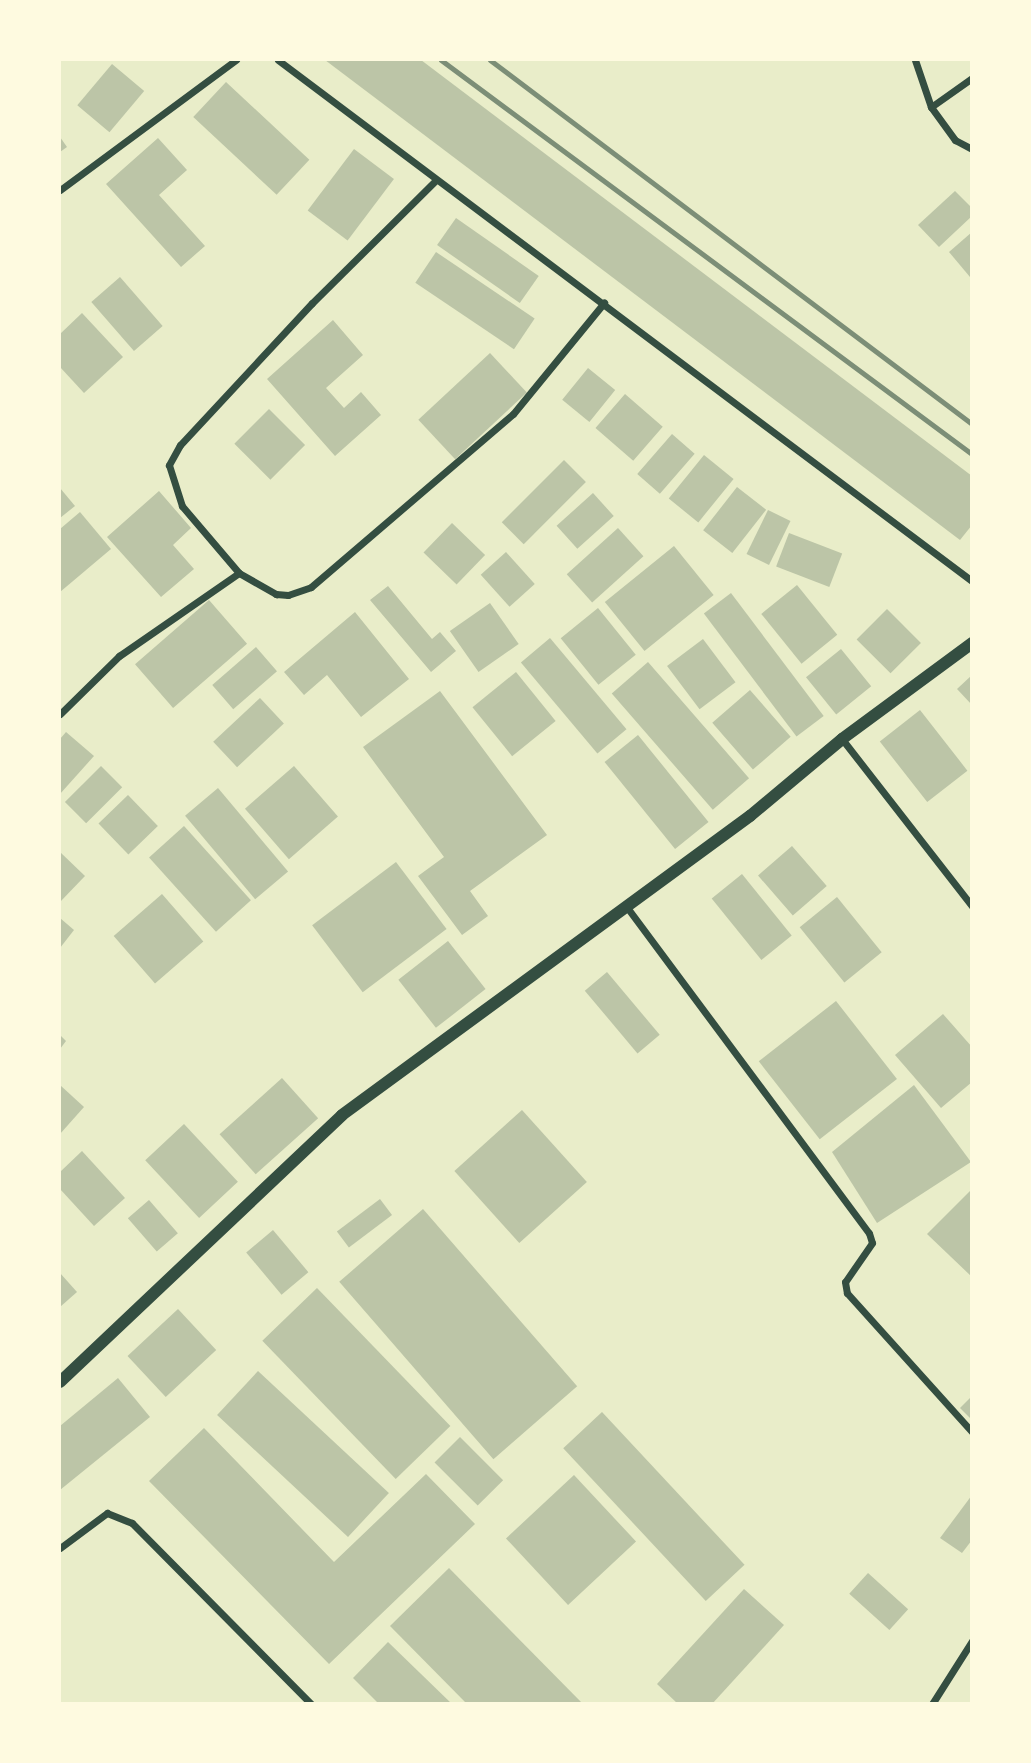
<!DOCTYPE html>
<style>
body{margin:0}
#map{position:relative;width:1031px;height:1763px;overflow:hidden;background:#e9edc9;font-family:Overpass,sans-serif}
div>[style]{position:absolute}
.building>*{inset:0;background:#bcc5a7;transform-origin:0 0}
.minor>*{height:7px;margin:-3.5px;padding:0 3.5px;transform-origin:3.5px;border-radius:3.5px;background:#344e41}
.tertiary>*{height:12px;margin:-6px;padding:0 6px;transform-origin:6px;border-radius:6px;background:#344e41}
.rail>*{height:5px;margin:-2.5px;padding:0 2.5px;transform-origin:2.5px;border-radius:2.5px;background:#7c8e77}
span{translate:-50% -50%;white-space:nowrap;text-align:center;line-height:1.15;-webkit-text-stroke:7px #fefae0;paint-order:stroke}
.frame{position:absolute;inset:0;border:61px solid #fefae0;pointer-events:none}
</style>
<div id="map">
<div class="building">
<div style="clip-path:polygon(325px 60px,421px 60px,972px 476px,972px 525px,960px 540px)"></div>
<div style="left:112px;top:64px;width:42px;height:54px;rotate:40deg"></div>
<div style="left:226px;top:82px;width:114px;height:48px;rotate:43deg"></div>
<div style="clip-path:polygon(60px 137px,67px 147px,60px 152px)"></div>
<div style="clip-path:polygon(158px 138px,187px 170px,159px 195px,205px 246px,181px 267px,106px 184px)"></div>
<div style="left:354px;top:149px;width:50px;height:77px;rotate:37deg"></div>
<div style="clip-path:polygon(955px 191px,972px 208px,972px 216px,939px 247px,918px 225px)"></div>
<div style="left:456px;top:218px;width:101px;height:33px;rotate:35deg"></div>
<div style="clip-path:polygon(972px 232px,972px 275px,970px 277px,949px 252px)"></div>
<div style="left:436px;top:252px;width:119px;height:37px;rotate:34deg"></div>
<div style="left:120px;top:277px;width:65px;height:38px;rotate:49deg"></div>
<div style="clip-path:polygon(82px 313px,123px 357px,84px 393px,60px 367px,60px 334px)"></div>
<div style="clip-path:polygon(333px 320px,363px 355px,326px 388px,344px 408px,361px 392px,381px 415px,335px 456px,267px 379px)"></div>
<div style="left:490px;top:353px;width:54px;height:98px;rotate:47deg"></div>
<div style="left:588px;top:368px;width:35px;height:41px;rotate:39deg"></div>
<div style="left:625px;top:394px;width:50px;height:45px;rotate:41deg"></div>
<div style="left:269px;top:409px;width:51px;height:49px;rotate:45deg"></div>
<div style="left:672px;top:434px;width:30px;height:53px;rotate:41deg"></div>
<div style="left:704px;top:455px;width:38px;height:56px;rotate:39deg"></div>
<div style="left:564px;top:460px;width:31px;height:88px;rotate:45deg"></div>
<div style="left:737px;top:487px;width:37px;height:55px;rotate:38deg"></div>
<div style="clip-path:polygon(60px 488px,75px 506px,60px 518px)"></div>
<div style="clip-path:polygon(159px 491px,191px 528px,173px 545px,194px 569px,161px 597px,107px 537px)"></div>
<div style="left:593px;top:493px;width:31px;height:49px;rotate:48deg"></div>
<div style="left:768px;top:510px;width:25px;height:49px;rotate:26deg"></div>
<div style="clip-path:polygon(80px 512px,111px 549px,60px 592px,60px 529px)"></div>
<div style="left:452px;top:523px;width:46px;height:41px;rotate:44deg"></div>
<div style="left:618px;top:528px;width:38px;height:69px;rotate:48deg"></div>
<div style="left:789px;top:533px;width:57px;height:36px;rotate:21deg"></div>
<div style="left:674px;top:546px;width:63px;height:89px;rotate:51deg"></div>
<div style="left:506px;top:552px;width:43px;height:34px;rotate:48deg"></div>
<div style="left:797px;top:585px;width:64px;height:46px;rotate:51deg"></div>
<div style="clip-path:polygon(388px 586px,432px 639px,440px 632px,456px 651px,431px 672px,370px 600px)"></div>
<div style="left:731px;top:593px;width:154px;height:34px;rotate:53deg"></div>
<div style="left:209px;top:600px;width:58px;height:98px;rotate:49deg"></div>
<div style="left:490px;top:603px;width:50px;height:49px;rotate:55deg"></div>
<div style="left:598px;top:608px;width:60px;height:48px;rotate:51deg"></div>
<div style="left:887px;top:609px;width:48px;height:43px;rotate:45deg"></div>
<div style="clip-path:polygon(355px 612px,409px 679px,361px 717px,327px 675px,304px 695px,284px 672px)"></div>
<div style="left:550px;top:638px;width:119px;height:38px;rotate:50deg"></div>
<div style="left:703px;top:639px;width:54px;height:45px;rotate:53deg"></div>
<div style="left:256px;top:647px;width:32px;height:58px;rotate:49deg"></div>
<div style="left:841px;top:649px;width:48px;height:45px;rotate:51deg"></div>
<div style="left:648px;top:662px;width:154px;height:48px;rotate:49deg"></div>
<div style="left:516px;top:672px;width:63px;height:56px;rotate:51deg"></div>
<div style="clip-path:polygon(972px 675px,972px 705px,957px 689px)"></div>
<div style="left:750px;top:690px;width:62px;height:50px;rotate:49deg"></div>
<div style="clip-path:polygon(440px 691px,547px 835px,470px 891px,488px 916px,462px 935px,418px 876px,444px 857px,363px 747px)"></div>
<div style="left:260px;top:698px;width:35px;height:64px;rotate:47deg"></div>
<div style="left:920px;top:710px;width:77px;height:51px;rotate:52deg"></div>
<div style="clip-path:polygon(66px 732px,94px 756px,60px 794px,60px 739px)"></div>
<div style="left:638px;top:735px;width:112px;height:43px;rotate:51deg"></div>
<div style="left:101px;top:766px;width:30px;height:51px;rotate:45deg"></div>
<div style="left:294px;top:766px;width:67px;height:65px;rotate:49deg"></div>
<div style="left:218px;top:788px;width:109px;height:43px;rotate:50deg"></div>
<div style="left:128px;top:795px;width:43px;height:41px;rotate:46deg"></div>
<div style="left:184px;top:826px;width:100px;height:47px;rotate:48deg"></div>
<div style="left:792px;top:846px;width:53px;height:45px;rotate:49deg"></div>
<div style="clip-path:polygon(60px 852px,85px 876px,60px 902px)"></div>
<div style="left:396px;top:862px;width:84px;height:105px;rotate:53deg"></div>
<div style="left:742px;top:874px;width:79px;height:39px;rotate:51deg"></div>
<div style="left:162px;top:894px;width:63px;height:64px;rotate:49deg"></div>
<div style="left:837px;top:897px;width:71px;height:48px;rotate:51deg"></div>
<div style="clip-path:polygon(60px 918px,74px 930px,60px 948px)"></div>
<div style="left:448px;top:941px;width:61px;height:63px;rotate:52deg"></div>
<div style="left:607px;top:972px;width:82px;height:29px;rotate:50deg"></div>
<div style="left:836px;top:1001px;width:99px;height:98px;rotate:52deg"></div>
<div style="clip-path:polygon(943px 1014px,972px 1047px,972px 1082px,941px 1108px,895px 1055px)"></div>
<div style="clip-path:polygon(60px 1035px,66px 1041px,60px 1049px)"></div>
<div style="left:282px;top:1078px;width:54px;height:84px;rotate:48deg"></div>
<div style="clip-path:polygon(60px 1085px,84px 1107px,60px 1134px)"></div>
<div style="clip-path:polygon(914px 1085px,971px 1162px,877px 1223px,832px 1152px)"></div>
<div style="left:522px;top:1110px;width:97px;height:91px;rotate:48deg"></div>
<div style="left:184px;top:1124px;width:79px;height:53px;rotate:47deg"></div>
<div style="clip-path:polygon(82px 1151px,125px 1198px,94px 1226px,60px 1189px,60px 1172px)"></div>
<div style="clip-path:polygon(972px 1189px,972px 1277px,927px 1234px)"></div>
<div style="left:380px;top:1199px;width:20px;height:54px;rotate:53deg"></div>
<div style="left:149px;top:1200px;width:44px;height:28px;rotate:49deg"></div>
<div style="left:423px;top:1209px;width:235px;height:111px;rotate:49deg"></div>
<div style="left:273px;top:1230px;width:55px;height:35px;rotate:50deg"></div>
<div style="clip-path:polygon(60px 1273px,77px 1292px,60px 1307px)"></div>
<div style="left:317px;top:1288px;width:192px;height:76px;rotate:46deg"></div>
<div style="left:178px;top:1309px;width:56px;height:69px;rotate:47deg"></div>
<div style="left:258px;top:1371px;width:179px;height:60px;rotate:43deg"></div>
<div style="clip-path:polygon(118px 1378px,150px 1417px,60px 1490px,60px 1426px)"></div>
<div style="clip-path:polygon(972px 1396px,972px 1420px,960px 1408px)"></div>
<div style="left:602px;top:1412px;width:209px;height:53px;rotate:47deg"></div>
<div style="clip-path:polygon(204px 1428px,334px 1562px,426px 1474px,475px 1524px,329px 1664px,149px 1481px)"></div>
<div style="left:460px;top:1437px;width:61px;height:36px;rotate:45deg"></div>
<div style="left:574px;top:1475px;width:91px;height:93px;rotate:47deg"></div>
<div style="clip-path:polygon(972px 1495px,972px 1540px,962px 1553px,940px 1538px)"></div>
<div style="clip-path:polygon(449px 1568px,583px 1704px,467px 1704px,390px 1626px)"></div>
<div style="left:868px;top:1573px;width:54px;height:28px;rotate:42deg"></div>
<div style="clip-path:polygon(744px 1589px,784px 1625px,712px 1704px,678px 1704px,657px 1684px)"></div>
<div style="clip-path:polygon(388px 1642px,452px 1704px,379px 1704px,353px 1678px)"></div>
</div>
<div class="minor">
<div style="left:278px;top:60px;width:868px;rotate:36.9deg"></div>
<div style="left:915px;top:60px;width:50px;rotate:71.2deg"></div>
<div style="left:931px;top:107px;width:41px;rotate:54deg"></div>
<div style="left:955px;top:140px;width:19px;rotate:28deg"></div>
<div style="left:931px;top:107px;width:50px;rotate:-35.3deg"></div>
<div style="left:436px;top:180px;width:175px;rotate:135.2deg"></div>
<div style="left:312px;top:303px;width:194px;rotate:132.9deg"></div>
<div style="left:180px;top:445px;width:23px;rotate:119deg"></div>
<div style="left:169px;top:465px;width:43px;rotate:72.4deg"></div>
<div style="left:182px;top:506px;width:88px;rotate:49.6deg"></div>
<div style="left:239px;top:573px;width:43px;rotate:29.6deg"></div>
<div style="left:276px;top:594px;width:12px;rotate:5deg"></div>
<div style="left:288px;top:595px;width:24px;rotate:-19deg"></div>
<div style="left:311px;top:587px;width:266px;rotate:-40.6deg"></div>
<div style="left:513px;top:414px;width:144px;rotate:-50.7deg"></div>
<div style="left:60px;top:190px;width:219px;rotate:-36.5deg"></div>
<div style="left:60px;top:714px;width:83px;rotate:-44.5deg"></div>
<div style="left:119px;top:656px;width:146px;rotate:-34.7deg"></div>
<div style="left:842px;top:739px;width:212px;rotate:52.1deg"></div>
<div style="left:626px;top:906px;width:407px;rotate:53.4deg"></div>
<div style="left:869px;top:1233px;width:10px;rotate:73deg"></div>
<div style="left:872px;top:1243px;width:47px;rotate:124.7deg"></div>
<div style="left:845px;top:1282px;width:11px;rotate:80deg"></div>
<div style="left:847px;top:1293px;width:187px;rotate:48deg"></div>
<div style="left:60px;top:1548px;width:59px;rotate:-36.7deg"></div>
<div style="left:107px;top:1513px;width:27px;rotate:22deg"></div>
<div style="left:132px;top:1523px;width:255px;rotate:45.3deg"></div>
<div style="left:932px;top:1704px;width:75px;rotate:-57.6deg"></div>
</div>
<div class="tertiary">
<div style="left:60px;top:1382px;width:388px;rotate:-43.4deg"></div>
<div style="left:342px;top:1115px;width:506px;rotate:-36.24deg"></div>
<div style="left:750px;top:816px;width:120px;rotate:-39.9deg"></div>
<div style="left:842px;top:739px;width:162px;rotate:-36.4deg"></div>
</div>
<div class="rail">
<div style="left:441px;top:60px;width:661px;rotate:36.58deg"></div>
<div style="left:490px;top:60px;width:604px;rotate:37.06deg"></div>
</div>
<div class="frame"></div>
</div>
